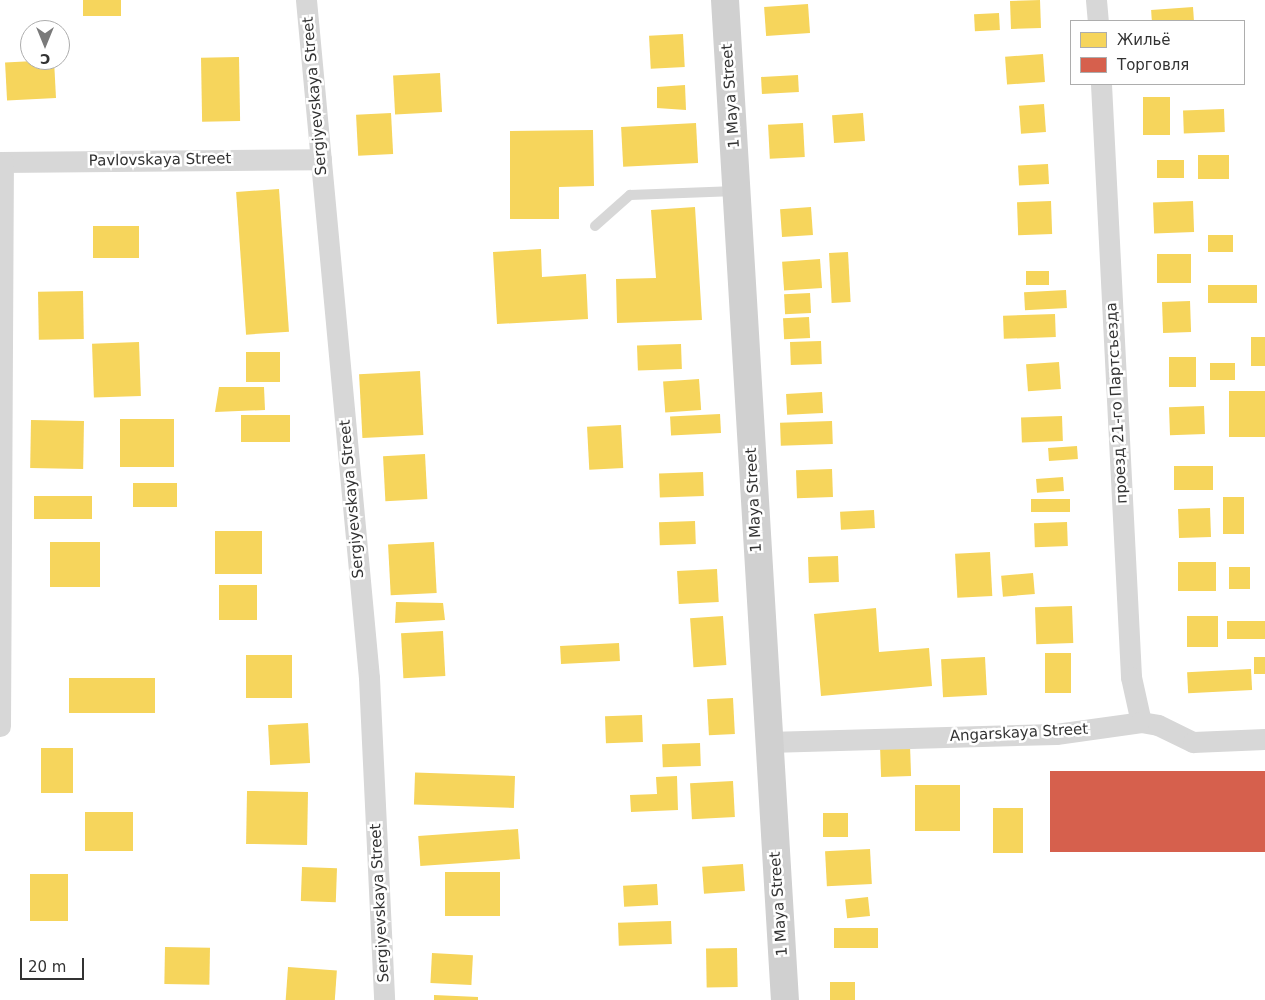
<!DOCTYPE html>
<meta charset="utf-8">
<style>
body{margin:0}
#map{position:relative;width:1265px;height:1000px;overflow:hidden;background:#fff;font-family:"DejaVu Sans",sans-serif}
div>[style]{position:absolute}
.homes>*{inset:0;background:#f6d55c;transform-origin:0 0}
.shops>*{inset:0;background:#d6604d;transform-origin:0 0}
.lane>*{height:10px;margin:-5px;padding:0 5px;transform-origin:5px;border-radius:5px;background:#d7d7d7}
.street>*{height:21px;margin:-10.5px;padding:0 10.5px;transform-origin:10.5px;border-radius:10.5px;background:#d7d7d7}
.secondary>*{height:28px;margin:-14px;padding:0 14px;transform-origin:14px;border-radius:14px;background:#d0d0d0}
span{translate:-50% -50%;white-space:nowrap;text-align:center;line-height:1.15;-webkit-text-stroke:5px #fff;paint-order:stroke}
.street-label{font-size:15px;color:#333}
.legend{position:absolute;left:1070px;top:20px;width:175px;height:65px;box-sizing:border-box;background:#fff;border:1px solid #adadad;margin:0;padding:6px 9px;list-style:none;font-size:15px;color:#333}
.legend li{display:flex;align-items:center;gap:10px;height:25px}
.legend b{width:25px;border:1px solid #adadad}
.north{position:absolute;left:20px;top:20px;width:50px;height:50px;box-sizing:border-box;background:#fff;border:1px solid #adadad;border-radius:50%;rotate:180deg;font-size:14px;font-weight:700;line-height:20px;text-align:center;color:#333}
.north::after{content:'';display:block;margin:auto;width:18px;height:22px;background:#7a7a7a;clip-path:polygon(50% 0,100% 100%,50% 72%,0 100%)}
.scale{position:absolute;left:20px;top:958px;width:64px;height:22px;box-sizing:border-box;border:2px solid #333;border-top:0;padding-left:6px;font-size:15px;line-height:18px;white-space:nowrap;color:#333;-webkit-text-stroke:4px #fff;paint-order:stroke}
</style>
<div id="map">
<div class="homes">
<div style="left:83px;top:0;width:38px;height:16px"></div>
<div style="left:1040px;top:0;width:28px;height:30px;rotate:88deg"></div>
<div style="left:808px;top:4px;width:29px;height:44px;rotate:86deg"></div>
<div style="left:1193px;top:7px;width:14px;height:42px;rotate:86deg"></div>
<div style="left:999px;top:13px;width:17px;height:25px;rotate:87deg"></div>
<div style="left:683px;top:34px;width:33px;height:34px;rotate:87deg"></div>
<div style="left:1043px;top:54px;width:28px;height:38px;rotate:86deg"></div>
<div style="left:239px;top:57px;width:64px;height:38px;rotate:89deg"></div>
<div style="left:54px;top:60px;width:38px;height:49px;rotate:87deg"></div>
<div style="left:440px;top:73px;width:39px;height:47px;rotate:87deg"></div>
<div style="left:798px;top:75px;width:17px;height:37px;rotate:87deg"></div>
<div style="clip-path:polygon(685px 85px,686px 110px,657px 108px,657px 87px)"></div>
<div style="left:1143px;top:97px;width:27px;height:38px"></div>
<div style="left:1044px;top:104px;width:28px;height:25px;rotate:86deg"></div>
<div style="left:1224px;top:109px;width:23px;height:41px;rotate:88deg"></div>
<div style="left:391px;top:113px;width:41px;height:35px;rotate:87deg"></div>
<div style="left:863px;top:113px;width:28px;height:31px;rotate:86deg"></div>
<div style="left:696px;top:123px;width:40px;height:75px;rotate:87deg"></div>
<div style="left:803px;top:123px;width:34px;height:35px;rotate:87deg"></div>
<div style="clip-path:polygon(593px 130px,594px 186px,559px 187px,559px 219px,510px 219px,510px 131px)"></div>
<div style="left:1198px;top:155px;width:31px;height:24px"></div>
<div style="left:1157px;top:160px;width:27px;height:18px"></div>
<div style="left:1048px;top:164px;width:20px;height:30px;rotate:87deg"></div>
<div style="left:279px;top:189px;width:143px;height:43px;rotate:86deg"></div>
<div style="left:1051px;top:201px;width:33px;height:34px;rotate:88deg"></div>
<div style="left:1193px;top:201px;width:31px;height:40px;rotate:88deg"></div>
<div style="clip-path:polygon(695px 207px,702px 320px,617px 323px,616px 279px,656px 278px,651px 210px)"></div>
<div style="left:811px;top:207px;width:28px;height:31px;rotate:86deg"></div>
<div style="left:93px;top:226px;width:46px;height:32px"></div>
<div style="left:1233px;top:235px;width:17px;height:25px;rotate:90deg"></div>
<div style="clip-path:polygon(541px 249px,542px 277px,586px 274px,588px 319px,497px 324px,493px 252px)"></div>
<div style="left:848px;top:252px;width:50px;height:19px;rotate:87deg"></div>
<div style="left:1157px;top:254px;width:34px;height:29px"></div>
<div style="left:820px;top:259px;width:29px;height:38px;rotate:86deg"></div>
<div style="left:1049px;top:271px;width:14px;height:23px;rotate:90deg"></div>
<div style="left:1257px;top:285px;width:18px;height:49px;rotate:90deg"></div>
<div style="left:1066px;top:290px;width:18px;height:42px;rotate:87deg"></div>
<div style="left:83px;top:291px;width:48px;height:45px;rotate:89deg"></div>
<div style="left:810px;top:293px;width:20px;height:26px;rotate:87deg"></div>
<div style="left:1190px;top:301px;width:31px;height:28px;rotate:88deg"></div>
<div style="left:1055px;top:314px;width:23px;height:52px;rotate:88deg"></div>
<div style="left:809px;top:317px;width:21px;height:26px;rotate:87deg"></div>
<div style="left:1251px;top:337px;width:14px;height:29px"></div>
<div style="left:821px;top:341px;width:23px;height:31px;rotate:88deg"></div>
<div style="left:139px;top:342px;width:54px;height:47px;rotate:88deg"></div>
<div style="left:681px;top:344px;width:25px;height:44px;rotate:88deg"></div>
<div style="left:246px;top:352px;width:34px;height:30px"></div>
<div style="left:1169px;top:357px;width:27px;height:30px"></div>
<div style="left:1059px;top:362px;width:27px;height:33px;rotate:86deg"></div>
<div style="left:1210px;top:363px;width:25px;height:17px"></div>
<div style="left:420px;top:371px;width:64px;height:61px;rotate:87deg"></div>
<div style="left:699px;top:379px;width:31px;height:36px;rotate:86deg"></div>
<div style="clip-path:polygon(219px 387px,264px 387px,265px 410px,215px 412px)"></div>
<div style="left:1265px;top:391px;width:46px;height:36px;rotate:90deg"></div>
<div style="left:822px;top:392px;width:21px;height:36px;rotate:87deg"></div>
<div style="left:1204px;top:406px;width:28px;height:35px;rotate:88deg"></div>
<div style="left:720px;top:414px;width:19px;height:50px;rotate:87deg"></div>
<div style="left:241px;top:415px;width:49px;height:27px"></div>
<div style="left:1062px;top:416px;width:25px;height:41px;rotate:88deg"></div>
<div style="left:120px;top:419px;width:54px;height:48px"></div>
<div style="left:31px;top:420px;width:53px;height:48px;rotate:1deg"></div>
<div style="left:832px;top:421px;width:23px;height:52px;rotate:88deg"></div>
<div style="left:621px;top:425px;width:43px;height:34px;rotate:87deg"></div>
<div style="left:1077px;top:446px;width:13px;height:29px;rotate:86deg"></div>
<div style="left:425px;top:454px;width:45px;height:42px;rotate:87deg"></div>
<div style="left:1174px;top:466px;width:39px;height:24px"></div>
<div style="left:832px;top:469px;width:28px;height:36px;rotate:88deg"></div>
<div style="left:703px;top:472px;width:24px;height:44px;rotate:88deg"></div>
<div style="left:1063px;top:477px;width:14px;height:27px;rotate:86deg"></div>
<div style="left:133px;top:483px;width:44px;height:24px"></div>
<div style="left:34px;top:496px;width:58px;height:23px"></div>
<div style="left:1223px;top:497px;width:21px;height:37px"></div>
<div style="left:1070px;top:499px;width:13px;height:39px;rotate:90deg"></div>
<div style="left:1210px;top:508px;width:29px;height:32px;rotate:88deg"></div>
<div style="left:874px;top:510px;width:18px;height:34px;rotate:87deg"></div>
<div style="left:695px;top:521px;width:23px;height:36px;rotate:88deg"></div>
<div style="left:1067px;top:522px;width:24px;height:33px;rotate:88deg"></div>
<div style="left:215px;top:531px;width:47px;height:43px"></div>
<div style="left:50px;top:542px;width:50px;height:45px"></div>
<div style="left:434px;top:542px;width:51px;height:46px;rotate:87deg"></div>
<div style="left:990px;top:552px;width:44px;height:35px;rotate:87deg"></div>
<div style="left:838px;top:556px;width:26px;height:30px;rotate:88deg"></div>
<div style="left:1178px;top:562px;width:38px;height:29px"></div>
<div style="left:1229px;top:567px;width:21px;height:22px"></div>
<div style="left:717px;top:569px;width:33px;height:40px;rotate:87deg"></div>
<div style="left:1033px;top:573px;width:21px;height:32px;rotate:85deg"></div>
<div style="left:219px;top:585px;width:38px;height:35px"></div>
<div style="clip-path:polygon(396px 602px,443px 603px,445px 620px,395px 623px)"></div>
<div style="left:1072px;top:606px;width:37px;height:37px;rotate:88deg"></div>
<div style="clip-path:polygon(876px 608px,879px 652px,929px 648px,932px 686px,821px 696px,814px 614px)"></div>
<div style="left:723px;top:616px;width:49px;height:33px;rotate:86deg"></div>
<div style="left:1187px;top:616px;width:31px;height:31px"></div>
<div style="left:1265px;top:621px;width:18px;height:38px;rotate:90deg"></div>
<div style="left:443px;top:631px;width:45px;height:42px;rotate:87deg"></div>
<div style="left:619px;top:643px;width:18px;height:59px;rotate:87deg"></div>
<div style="left:1045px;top:653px;width:26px;height:40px"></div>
<div style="left:292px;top:655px;width:43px;height:46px;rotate:90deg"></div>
<div style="left:985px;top:657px;width:38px;height:44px;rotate:87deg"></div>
<div style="left:1254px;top:657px;width:11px;height:17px"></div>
<div style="left:1251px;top:669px;width:21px;height:64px;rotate:87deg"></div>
<div style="left:69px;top:678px;width:86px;height:35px"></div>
<div style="left:733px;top:698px;width:36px;height:26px;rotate:87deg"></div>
<div style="left:642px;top:715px;width:27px;height:37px;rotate:88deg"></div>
<div style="left:308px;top:723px;width:40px;height:40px;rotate:87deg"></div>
<div style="left:700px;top:743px;width:23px;height:38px;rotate:88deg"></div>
<div style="left:910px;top:745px;width:31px;height:30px;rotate:88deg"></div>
<div style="left:73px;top:748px;width:45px;height:32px;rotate:90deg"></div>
<div style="left:515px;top:776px;width:32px;height:100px;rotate:92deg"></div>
<div style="clip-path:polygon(677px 776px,678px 810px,631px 812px,630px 795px,657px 794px,656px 777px)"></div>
<div style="left:733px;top:781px;width:36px;height:43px;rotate:87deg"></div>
<div style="left:915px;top:785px;width:45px;height:46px"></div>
<div style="left:308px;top:792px;width:53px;height:61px;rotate:91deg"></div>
<div style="left:993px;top:808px;width:30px;height:45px"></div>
<div style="left:85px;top:812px;width:48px;height:39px"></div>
<div style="left:848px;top:813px;width:24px;height:25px;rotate:90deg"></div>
<div style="left:518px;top:829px;width:30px;height:100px;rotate:86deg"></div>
<div style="left:870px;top:849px;width:35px;height:45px;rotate:87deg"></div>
<div style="left:743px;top:864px;width:27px;height:41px;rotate:86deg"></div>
<div style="left:302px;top:867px;width:35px;height:34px;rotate:2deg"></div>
<div style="left:445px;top:872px;width:55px;height:44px"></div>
<div style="left:30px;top:874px;width:38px;height:47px"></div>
<div style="left:657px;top:884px;width:21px;height:34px;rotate:87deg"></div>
<div style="left:868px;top:897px;width:19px;height:23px;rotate:84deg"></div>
<div style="left:671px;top:921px;width:23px;height:53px;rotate:88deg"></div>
<div style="left:878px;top:928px;width:20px;height:44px;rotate:90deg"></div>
<div style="left:165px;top:947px;width:45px;height:37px;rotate:1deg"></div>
<div style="left:737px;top:948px;width:39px;height:31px;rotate:89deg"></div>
<div style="left:432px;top:953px;width:41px;height:30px;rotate:3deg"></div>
<div style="left:288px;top:967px;width:49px;height:33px;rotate:4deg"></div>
<div style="left:855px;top:982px;width:18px;height:25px;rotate:90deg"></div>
<div style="clip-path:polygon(434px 995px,478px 997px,478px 1000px,434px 1000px)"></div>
</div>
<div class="shops">
<div style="left:1265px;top:771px;width:81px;height:215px;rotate:90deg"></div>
</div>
<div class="lane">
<div style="left:595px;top:226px;width:47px;rotate:-41.5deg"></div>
<div style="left:630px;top:195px;width:106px;rotate:-2.2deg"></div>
</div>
<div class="street">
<div style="left:306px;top:0;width:681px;rotate:84.69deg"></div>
<div style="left:369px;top:678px;width:322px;rotate:87.3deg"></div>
<div style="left:1096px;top:0;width:21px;rotate:85deg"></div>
<div style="left:1101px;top:84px;width:594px;rotate:87.1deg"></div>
<div style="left:1131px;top:677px;width:46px;rotate:77.5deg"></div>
<div style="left:0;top:162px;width:321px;rotate:-0.5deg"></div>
<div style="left:0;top:726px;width:564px;rotate:-89.7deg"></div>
<div style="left:768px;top:742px;width:288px;rotate:-1.6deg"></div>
<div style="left:1056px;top:734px;width:86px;rotate:-8deg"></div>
<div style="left:1141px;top:722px;width:17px;rotate:10deg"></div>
<div style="left:1158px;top:725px;width:39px;rotate:26deg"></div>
<div style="left:1193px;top:742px;width:72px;rotate:-2.4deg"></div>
</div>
<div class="secondary">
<div style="left:725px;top:0;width:1002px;rotate:86.57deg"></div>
</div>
<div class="street-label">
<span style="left:315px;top:96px;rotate:-95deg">Sergiyevskaya Street</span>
<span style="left:731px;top:96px;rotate:-94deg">1 Maya Street</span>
<span style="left:160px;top:160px;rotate:-1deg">Pavlovskaya Street</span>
<span style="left:1117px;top:403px;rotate:-93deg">проезд 21-го Партсъезда</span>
<span style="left:352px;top:499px;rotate:-95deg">Sergiyevskaya Street</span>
<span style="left:754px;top:500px;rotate:-93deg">1 Maya Street</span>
<span style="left:1019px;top:733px;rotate:-3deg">Angarskaya Street</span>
<span style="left:380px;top:903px;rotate:-93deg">Sergiyevskaya Street</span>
<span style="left:779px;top:904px;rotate:-94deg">1 Maya Street</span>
</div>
<ul class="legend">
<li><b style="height:14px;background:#f6d55c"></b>Жильё</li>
<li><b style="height:14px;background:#d6604d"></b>Торговля</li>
</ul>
<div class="north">С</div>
<div class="scale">20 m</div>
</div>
